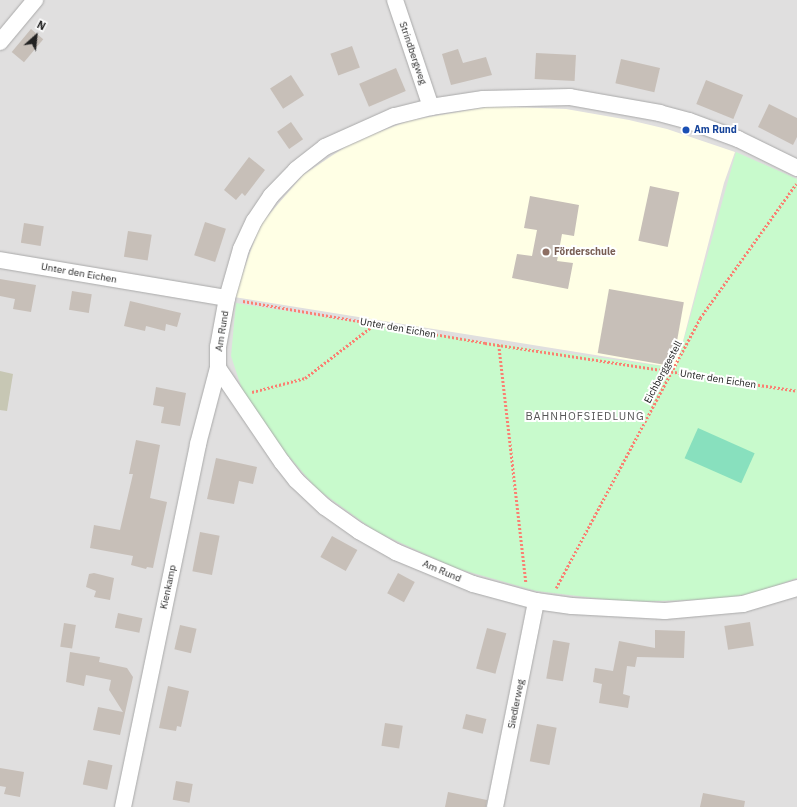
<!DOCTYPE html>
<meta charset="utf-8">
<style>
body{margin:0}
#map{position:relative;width:797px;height:807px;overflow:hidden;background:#f2efe9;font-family:"IBM Plex Sans",sans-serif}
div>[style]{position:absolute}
.residential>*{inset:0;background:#e0dfdf;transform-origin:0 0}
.education>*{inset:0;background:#ffffe5}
.construction>*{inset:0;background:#c7c7b4}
.park>*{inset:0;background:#c8facc}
.pitch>*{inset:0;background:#88e0be;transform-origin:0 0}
.building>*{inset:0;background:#c7bfb8;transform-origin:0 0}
.path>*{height:2.5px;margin-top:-1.25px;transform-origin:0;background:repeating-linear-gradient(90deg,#fa8072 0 2px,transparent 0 4px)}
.roads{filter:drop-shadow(0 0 1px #a9a9a9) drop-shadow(0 0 1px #a9a9a9)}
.street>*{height:16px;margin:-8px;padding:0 8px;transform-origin:8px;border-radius:8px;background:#fff}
.dots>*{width:11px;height:11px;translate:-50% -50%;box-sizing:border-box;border:2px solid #fff;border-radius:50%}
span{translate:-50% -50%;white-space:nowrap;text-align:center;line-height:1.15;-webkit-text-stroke:4px #fff;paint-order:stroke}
.street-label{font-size:10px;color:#222}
.transit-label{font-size:10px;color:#164399;font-weight:700}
.left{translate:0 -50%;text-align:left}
.education-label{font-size:10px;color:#785e54;font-weight:700}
.neighbourhood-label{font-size:11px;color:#555;letter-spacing:1px}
.north{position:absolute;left:16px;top:16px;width:40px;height:40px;-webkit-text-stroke:3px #fff;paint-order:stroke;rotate:27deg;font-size:11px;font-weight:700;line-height:16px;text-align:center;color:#222}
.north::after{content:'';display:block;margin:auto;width:14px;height:18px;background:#222;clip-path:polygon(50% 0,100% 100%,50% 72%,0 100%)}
</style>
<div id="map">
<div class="residential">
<div style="left:0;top:0;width:797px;height:807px"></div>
</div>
<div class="education">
<div style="clip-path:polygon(492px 106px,566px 109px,629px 120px,667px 129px,735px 152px,724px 183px,676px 368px,234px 297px,260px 225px,303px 175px,354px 141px,411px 120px)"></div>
</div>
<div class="construction">
<div style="clip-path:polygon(0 371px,13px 374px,7px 411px,0 410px)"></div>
</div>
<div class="park">
<div style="clip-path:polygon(736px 152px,797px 179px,797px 578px,759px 592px,721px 599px,628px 602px,536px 591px,455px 568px,375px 531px,317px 489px,273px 438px,242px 389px,231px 356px,236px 303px,485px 342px,676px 368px)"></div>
</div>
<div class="pitch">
<div style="left:698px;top:428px;width:62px;height:33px;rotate:24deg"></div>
</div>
<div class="building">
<div style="left:31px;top:29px;width:16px;height:30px;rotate:40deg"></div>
<div style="left:352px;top:46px;width:23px;height:23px;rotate:70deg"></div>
<div style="clip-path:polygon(458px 49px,463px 63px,486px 57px,492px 75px,451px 85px,442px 54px)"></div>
<div style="left:536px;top:53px;width:40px;height:26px;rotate:3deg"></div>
<div style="left:621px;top:59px;width:40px;height:25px;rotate:13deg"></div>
<div style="left:396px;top:68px;width:25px;height:40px;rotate:67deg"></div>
<div style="left:291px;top:75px;width:24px;height:25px;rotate:57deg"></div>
<div style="left:706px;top:80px;width:40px;height:26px;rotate:22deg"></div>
<div style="clip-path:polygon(769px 104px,797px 118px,797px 137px,793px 145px,758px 127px)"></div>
<div style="left:291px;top:122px;width:21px;height:17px;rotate:55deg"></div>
<div style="clip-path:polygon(249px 157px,265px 170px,245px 196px,242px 193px,236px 200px,224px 190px)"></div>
<div style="left:650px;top:186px;width:30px;height:56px;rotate:12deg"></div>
<div style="clip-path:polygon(530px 196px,579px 205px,574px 236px,562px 234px,557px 261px,573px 263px,568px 289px,512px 278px,517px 254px,532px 256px,537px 230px,524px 228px)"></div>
<div style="left:205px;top:222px;width:22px;height:35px;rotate:18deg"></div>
<div style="left:24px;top:223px;width:20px;height:20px;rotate:9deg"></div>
<div style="left:128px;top:231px;width:24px;height:26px;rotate:9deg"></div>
<div style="clip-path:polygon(0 279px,36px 285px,31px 312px,13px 309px,15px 299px,0 296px)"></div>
<div style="left:609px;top:289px;width:76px;height:65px;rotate:10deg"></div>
<div style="left:72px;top:291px;width:20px;height:19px;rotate:9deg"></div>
<div style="clip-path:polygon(130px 301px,181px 313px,177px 327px,166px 324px,165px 331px,146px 326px,145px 331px,124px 326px)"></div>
<div style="clip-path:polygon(156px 387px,186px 393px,180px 426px,161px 423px,164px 407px,153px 405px)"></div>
<div style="clip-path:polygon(136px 440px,160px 445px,150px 498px,167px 502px,153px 568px,147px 567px,146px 569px,131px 565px,133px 556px,90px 548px,94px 525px,120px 530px,133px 474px,129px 474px)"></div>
<div style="clip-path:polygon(216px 458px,257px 467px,253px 484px,239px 481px,234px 504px,207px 499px)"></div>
<div style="left:200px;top:532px;width:20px;height:40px;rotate:11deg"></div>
<div style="left:332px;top:536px;width:29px;height:24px;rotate:29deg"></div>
<div style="clip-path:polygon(94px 573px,114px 578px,110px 600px,94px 597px,96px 591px,86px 587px,89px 574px)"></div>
<div style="left:398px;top:573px;width:19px;height:23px;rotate:28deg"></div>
<div style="left:118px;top:613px;width:25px;height:15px;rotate:12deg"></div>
<div style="left:750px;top:622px;width:24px;height:26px;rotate:81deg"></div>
<div style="left:64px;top:623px;width:12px;height:24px;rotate:9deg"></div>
<div style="left:180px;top:625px;width:17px;height:25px;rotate:13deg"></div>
<div style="left:487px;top:628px;width:20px;height:42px;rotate:15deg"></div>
<div style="clip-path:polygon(655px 630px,685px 631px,684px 658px,637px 657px,635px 667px,627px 666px,623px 694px,630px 696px,628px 708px,599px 703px,602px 684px,593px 682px,595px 668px,613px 671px,619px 641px,655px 648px)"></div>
<div style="left:553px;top:640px;width:17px;height:39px;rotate:10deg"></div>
<div style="clip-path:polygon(70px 652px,100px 657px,99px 662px,127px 668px,133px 677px,120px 735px,93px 730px,98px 707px,123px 712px,109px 690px,111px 680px,86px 675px,84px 686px,66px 682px)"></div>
<div style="clip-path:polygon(168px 686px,189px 691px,181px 727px,177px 726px,176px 731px,159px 728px)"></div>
<div style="left:466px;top:714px;width:21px;height:15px;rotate:14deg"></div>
<div style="left:385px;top:723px;width:18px;height:23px;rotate:9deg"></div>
<div style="left:537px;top:724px;width:20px;height:38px;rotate:11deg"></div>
<div style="left:88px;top:760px;width:25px;height:25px;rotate:12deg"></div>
<div style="clip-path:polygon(0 768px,24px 772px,20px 797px,4px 794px,6px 787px,0 786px)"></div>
<div style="left:176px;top:781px;width:17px;height:19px;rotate:10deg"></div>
<div style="clip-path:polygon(448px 792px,487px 800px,486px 807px,445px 807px)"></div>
<div style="clip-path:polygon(703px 793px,745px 801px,744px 807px,700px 807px)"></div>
</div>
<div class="path">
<div style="left:243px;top:301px;width:246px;rotate:9.8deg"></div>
<div style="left:485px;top:343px;width:316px;rotate:8.7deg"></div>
<div style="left:499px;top:345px;width:240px;rotate:83.5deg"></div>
<div style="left:252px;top:392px;width:55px;rotate:-14.8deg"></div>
<div style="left:305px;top:378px;width:88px;rotate:-37.6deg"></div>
<div style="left:556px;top:588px;width:306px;rotate:-61.9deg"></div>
<div style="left:700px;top:318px;width:165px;rotate:-54.4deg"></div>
</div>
<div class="roads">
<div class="street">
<div style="left:395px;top:0;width:113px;rotate:71.4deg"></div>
<div style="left:0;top:42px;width:55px;rotate:-50.2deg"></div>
<div style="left:797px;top:168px;width:66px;rotate:-153.8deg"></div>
<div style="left:738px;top:139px;width:52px;rotate:-159.8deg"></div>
<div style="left:689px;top:121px;width:30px;rotate:-165deg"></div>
<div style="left:660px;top:113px;width:91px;rotate:-169.9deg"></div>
<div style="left:570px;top:97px;width:87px;rotate:178.7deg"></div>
<div style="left:483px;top:99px;width:53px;rotate:171.3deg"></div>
<div style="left:431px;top:107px;width:38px;rotate:166deg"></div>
<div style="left:394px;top:116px;width:76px;rotate:155.8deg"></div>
<div style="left:325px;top:147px;width:37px;rotate:142deg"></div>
<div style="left:296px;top:170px;width:36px;rotate:134deg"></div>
<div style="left:271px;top:196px;width:30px;rotate:124deg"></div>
<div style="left:254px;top:221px;width:31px;rotate:115deg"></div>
<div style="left:241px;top:249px;width:51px;rotate:105.9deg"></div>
<div style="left:227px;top:298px;width:50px;rotate:100.4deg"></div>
<div style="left:218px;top:347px;width:21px;rotate:90deg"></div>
<div style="left:218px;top:368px;width:114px;rotate:55.8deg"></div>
<div style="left:282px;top:462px;width:23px;rotate:52deg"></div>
<div style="left:296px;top:480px;width:40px;rotate:43deg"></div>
<div style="left:325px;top:507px;width:42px;rotate:35.2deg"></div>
<div style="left:359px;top:531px;width:43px;rotate:29.6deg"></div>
<div style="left:396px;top:552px;width:83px;rotate:22.6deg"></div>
<div style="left:473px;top:584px;width:65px;rotate:15.1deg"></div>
<div style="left:536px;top:601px;width:36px;rotate:8deg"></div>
<div style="left:572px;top:606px;width:93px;rotate:3.1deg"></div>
<div style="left:665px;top:611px;width:78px;rotate:-5.1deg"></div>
<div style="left:743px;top:604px;width:56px;rotate:-16.5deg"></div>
<div style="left:0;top:260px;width:230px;rotate:9.5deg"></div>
<div style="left:123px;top:807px;width:371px;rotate:-78.3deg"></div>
<div style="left:198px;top:444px;width:79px;rotate:-75.3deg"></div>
<div style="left:495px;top:807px;width:210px;rotate:-78.7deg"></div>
</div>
</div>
<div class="dots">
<div style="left:686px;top:130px;background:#1a4fb4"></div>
<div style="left:546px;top:252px;background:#8d6e63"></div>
</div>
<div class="street-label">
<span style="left:413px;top:53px;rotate:71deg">Strindbergweg</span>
<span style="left:79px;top:273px;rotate:10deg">Unter den Eichen</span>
<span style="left:398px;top:328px;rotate:10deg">Unter den Eichen</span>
<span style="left:222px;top:331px;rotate:-81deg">Am Rund</span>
<span style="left:663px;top:372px;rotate:-62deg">Eichberggestell</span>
<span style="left:718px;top:379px;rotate:9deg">Unter den Eichen</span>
<span style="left:442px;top:571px;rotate:23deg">Am Rund</span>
<span style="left:168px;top:587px;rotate:-78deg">Kienkamp</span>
<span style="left:516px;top:704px;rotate:-79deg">Siedlerweg</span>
</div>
<div class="transit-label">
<span class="left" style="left:694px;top:130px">Am Rund</span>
</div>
<div class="education-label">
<span class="left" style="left:554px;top:252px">Förderschule</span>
</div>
<div class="neighbourhood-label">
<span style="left:585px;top:416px">BAHNHOFSIEDLUNG</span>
</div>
<div class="north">N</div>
</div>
